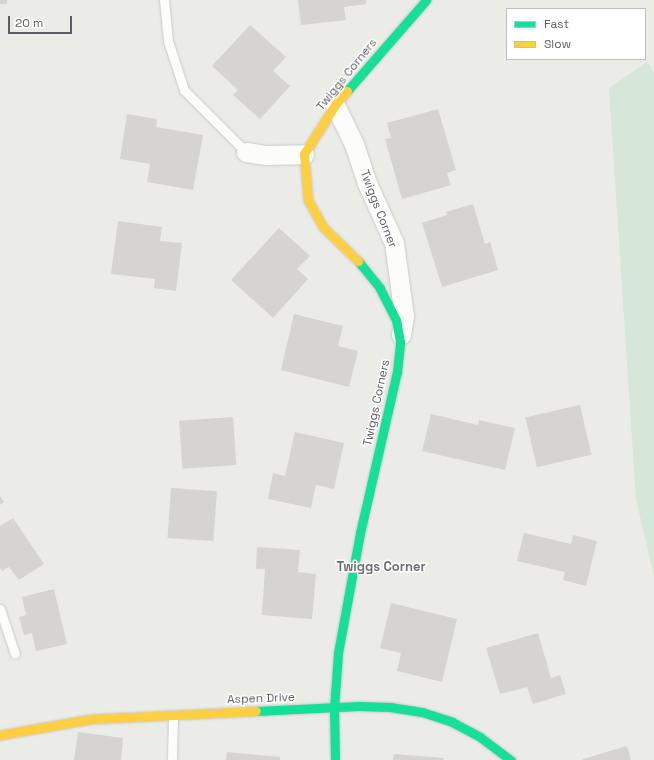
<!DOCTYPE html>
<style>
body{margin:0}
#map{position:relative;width:654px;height:760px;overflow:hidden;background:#ebebe7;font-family:"Space Grotesk",sans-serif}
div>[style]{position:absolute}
.green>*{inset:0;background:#d6e6d8}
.building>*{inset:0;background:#d5d4d1;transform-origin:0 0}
.roads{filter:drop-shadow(0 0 1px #c9c9c9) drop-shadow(0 0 1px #c9c9c9)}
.lane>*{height:9px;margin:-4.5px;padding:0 4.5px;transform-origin:4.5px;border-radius:4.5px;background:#fcfcfb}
.street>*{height:19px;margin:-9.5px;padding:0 9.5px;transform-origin:9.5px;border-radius:9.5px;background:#fcfcfb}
.fast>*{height:9px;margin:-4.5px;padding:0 4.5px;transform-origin:4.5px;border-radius:4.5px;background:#16e098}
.slow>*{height:9px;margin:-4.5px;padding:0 4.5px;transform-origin:4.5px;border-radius:4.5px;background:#ffcf43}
span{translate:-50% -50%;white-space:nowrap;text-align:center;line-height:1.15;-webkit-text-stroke:3px #fff;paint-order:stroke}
.street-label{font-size:12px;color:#5c5e63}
.neighbourhood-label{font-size:13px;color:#6e7075;font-weight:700}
.legend{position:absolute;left:506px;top:8px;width:140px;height:52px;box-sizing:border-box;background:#fff;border:1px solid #bebfc1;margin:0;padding:5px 7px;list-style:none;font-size:12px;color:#5c5e63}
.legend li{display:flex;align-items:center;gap:8px;height:20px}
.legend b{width:20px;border:1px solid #bebfc1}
.scale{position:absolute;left:8px;top:16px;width:64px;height:18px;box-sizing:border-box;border:2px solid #5c5e63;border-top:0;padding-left:5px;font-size:12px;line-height:14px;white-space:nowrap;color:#5c5e63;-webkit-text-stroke:3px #fff;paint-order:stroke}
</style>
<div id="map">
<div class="green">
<div style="clip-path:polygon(647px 62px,654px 72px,654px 577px,636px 499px,609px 88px)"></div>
</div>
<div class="building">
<div style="left:0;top:0;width:7px;height:4px"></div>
<div style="clip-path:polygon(298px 0,366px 0,366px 4px,344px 7px,346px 20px,301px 25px)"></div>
<div style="clip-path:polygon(250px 25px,286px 57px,273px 71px,290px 86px,260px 119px,233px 95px,238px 90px,212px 66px)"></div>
<div style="clip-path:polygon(438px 109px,456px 170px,447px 173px,451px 185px,402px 199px,385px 139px,391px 138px,387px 123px)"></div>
<div style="clip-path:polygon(127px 114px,157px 119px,156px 127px,203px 135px,193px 190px,147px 182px,150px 164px,120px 159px)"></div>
<div style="clip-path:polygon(473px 204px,485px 244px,490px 242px,498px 270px,442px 287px,422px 223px,447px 215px,446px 212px)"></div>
<div style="clip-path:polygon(118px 221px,162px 227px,160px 241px,182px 243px,176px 291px,154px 288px,155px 279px,111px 274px)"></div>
<div style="clip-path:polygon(279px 228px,310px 256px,297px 269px,308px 279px,273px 318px,231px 280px)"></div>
<div style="clip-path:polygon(294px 314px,343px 326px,338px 346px,358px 351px,349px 387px,281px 370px)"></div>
<div style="left:580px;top:405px;width:51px;height:56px;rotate:77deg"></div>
<div style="clip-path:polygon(431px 414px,478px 425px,479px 420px,515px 428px,505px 470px,422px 451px)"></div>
<div style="left:233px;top:417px;width:48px;height:54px;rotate:86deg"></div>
<div style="clip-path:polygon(295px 432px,344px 443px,334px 489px,316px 485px,311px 508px,268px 499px,273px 473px,285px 476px)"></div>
<div style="left:171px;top:488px;width:46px;height:50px;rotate:4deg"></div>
<div style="clip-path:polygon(0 496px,4px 502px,0 505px)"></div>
<div style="clip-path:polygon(13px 518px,44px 564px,19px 580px,9px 567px,2px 571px,0 568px,0 526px)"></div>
<div style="clip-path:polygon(524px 533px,571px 544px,573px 535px,597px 541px,586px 586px,563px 580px,565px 572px,517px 561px)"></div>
<div style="clip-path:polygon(257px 547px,300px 550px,298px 572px,316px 574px,312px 619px,262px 615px,265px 569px,256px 569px)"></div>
<div style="clip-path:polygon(54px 589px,67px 644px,36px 651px,32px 633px,24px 635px,19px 617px,26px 615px,22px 597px)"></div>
<div style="clip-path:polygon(391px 603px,457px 619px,442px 682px,397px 671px,401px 653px,380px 648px)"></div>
<div style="clip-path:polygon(538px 633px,551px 678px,560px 675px,566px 694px,533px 704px,527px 687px,500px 694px,486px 648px)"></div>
<div style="clip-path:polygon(78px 732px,123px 738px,121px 760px,74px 760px)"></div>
<div style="clip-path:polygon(627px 746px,631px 760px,583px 760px,583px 759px)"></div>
<div style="clip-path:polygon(227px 752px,280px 757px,280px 760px,226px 760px)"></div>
<div style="clip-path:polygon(394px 754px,444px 758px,443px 760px,393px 760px)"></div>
</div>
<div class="roads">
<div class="lane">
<div style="left:164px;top:0;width:41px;rotate:84.4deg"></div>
<div style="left:168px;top:41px;width:52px;rotate:71.9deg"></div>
<div style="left:184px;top:90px;width:88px;rotate:45deg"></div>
<div style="left:0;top:609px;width:47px;rotate:71.6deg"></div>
<div style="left:172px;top:760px;width:45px;rotate:-88.7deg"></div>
</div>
<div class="street">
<div style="left:335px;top:105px;width:43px;rotate:64deg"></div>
<div style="left:354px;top:144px;width:41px;rotate:71.6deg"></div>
<div style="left:367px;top:183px;width:66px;rotate:65.8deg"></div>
<div style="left:394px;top:243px;width:74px;rotate:82.2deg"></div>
<div style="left:404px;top:316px;width:19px;rotate:99deg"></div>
<div style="left:246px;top:152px;width:19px;rotate:9deg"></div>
<div style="left:265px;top:155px;width:39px;rotate:-1deg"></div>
</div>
<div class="fast">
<div style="left:347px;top:91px;width:121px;rotate:-49deg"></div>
<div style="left:256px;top:711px;width:103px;rotate:-2.8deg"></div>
<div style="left:359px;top:706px;width:31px;rotate:2deg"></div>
<div style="left:390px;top:707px;width:32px;rotate:9deg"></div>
<div style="left:422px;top:712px;width:32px;rotate:18deg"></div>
<div style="left:452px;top:722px;width:32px;rotate:28deg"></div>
<div style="left:480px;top:737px;width:39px;rotate:37deg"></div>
<div style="left:335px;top:760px;width:52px;rotate:-91.1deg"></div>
<div style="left:334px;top:708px;width:55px;rotate:-85.8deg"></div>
<div style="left:338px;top:653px;width:122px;rotate:-79.6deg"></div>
<div style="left:360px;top:533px;width:165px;rotate:-77.1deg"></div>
<div style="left:397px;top:372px;width:30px;rotate:-84deg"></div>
<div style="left:400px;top:342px;width:22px;rotate:-100deg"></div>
<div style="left:396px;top:320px;width:36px;rotate:-117deg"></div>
<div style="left:380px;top:288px;width:35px;rotate:-129deg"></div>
</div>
<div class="slow">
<div style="left:347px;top:91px;width:18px;rotate:131deg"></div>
<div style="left:335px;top:105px;width:58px;rotate:122.3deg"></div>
<div style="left:304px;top:154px;width:46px;rotate:85deg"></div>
<div style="left:308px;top:200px;width:31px;rotate:61deg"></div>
<div style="left:323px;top:227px;width:49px;rotate:44.2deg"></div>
<div style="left:0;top:735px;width:92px;rotate:-10deg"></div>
<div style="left:91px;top:719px;width:165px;rotate:-2.8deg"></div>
</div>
</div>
<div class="street-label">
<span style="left:347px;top:75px;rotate:-51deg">Twiggs Corners</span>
<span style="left:378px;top:209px;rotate:69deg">Twiggs Corner</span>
<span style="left:377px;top:403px;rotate:-78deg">Twiggs Corners</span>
<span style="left:261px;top:699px;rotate:-2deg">Aspen Drive</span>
</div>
<div class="neighbourhood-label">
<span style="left:381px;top:567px">Twiggs Corner</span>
</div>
<ul class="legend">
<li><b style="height:5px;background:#16e098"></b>Fast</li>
<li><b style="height:5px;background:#ffcf43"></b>Slow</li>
</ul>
<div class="scale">20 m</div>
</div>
